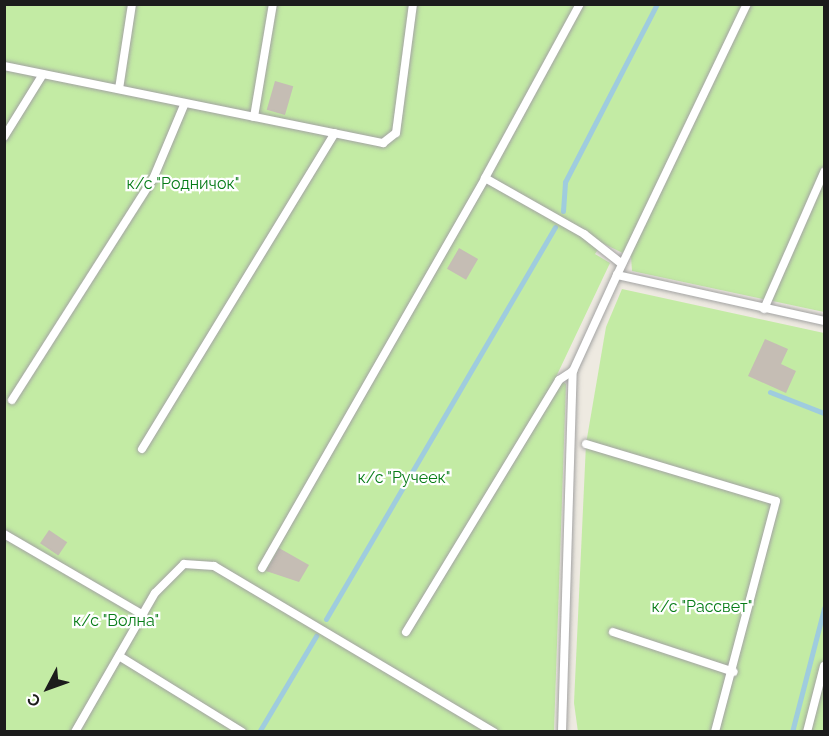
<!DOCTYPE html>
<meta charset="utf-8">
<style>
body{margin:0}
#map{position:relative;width:829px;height:736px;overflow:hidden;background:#eeeae1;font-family:Raleway,sans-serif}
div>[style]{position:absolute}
.grass>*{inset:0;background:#c3eba4}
.stream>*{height:5px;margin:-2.5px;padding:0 2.5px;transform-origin:2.5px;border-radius:2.5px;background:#9fccde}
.building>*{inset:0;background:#c5bdb4;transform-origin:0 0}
.roads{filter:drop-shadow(0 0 2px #a3a3a3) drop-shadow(0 0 2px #a3a3a3)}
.lane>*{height:8px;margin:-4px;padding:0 4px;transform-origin:4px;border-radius:4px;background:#fff}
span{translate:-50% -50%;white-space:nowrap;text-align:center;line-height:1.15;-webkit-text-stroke:4.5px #fff;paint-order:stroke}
.park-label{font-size:16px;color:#077c17}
.frame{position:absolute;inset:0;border:6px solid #1c1c1c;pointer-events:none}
.north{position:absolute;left:18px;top:658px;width:60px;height:60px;-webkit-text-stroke:4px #fff;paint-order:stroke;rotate:229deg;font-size:16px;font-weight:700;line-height:24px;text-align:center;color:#1c1c1c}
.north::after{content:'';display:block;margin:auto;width:21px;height:27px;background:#1c1c1c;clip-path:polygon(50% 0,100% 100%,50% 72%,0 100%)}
</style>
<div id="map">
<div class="grass">
<div style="clip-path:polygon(4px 5px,824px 5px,824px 312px,632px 271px,631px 257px,602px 243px,595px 254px,610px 263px,556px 377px,566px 384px,554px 731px,5px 731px)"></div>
<div style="clip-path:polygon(622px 289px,824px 333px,824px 731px,578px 732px,574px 703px,586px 444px,606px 327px)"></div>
</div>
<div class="stream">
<div style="left:563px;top:211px;width:29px;rotate:-86deg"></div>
<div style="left:565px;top:182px;width:200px;rotate:-62.7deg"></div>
<div style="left:770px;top:392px;width:58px;rotate:21.3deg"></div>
<div style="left:326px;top:619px;width:454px;rotate:-59.7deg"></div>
<div style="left:259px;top:732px;width:112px;rotate:-59.3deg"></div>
<div style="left:792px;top:732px;width:128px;rotate:-75.5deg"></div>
</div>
<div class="building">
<div style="left:275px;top:81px;width:19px;height:30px;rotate:16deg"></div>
<div style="left:459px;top:248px;width:22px;height:24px;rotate:30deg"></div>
<div style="clip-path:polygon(765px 339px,788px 349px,781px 364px,796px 371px,786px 393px,748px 376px)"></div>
<div style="left:49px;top:530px;width:22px;height:16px;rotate:34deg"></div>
<div style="clip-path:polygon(279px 548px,309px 565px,299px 582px,266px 571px)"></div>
</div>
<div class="roads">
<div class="lane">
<div style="left:4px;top:66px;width:387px;rotate:11.5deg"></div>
<div style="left:383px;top:143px;width:16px;rotate:-38deg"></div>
<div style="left:396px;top:133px;width:130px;rotate:-82.5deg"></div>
<div style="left:119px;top:89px;width:86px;rotate:-81.3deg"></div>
<div style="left:254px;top:117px;width:115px;rotate:-80.5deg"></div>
<div style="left:4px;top:137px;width:74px;rotate:-58.2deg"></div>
<div style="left:485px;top:178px;width:198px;rotate:-61.4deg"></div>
<div style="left:617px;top:275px;width:301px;rotate:-64.4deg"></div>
<div style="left:764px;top:309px;width:150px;rotate:-66.3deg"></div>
<div style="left:12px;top:400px;width:262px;rotate:-57.5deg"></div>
<div style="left:153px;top:179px;width:82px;rotate:-67.2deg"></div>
<div style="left:586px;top:444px;width:198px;rotate:16.7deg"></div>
<div style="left:776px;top:501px;width:239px;rotate:104.8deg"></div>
<div style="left:142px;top:449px;width:370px;rotate:-58.6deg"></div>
<div style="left:4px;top:534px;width:161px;rotate:30.2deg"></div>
<div style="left:262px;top:568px;width:449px;rotate:-60.2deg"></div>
<div style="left:485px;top:178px;width:114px;rotate:29.5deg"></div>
<div style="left:584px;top:234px;width:48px;rotate:38.3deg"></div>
<div style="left:406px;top:632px;width:295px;rotate:-58.7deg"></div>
<div style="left:559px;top:380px;width:17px;rotate:-33deg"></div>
<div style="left:613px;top:632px;width:127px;rotate:18.3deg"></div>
<div style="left:119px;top:656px;width:145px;rotate:31.7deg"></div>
<div style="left:75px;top:732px;width:160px;rotate:-60.1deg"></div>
<div style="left:155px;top:593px;width:41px;rotate:-45deg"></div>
<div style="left:184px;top:564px;width:30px;rotate:4deg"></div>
<div style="left:214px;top:566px;width:326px;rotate:30.7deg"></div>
<div style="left:562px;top:732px;width:361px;rotate:-88.3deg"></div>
<div style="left:573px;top:371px;width:106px;rotate:-65.4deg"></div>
<div style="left:617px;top:275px;width:212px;rotate:12.5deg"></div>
<div style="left:807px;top:732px;width:68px;rotate:-75.6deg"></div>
</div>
</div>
<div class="park-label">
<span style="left:183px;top:184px">к/с "Родничок"</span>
<span style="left:404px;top:478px">к/с "Ручеек"</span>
<span style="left:702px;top:607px">к/с "Рассвет"</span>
<span style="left:116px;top:621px">к/с "Волна"</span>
</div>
<div class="frame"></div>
<div class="north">С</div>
</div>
